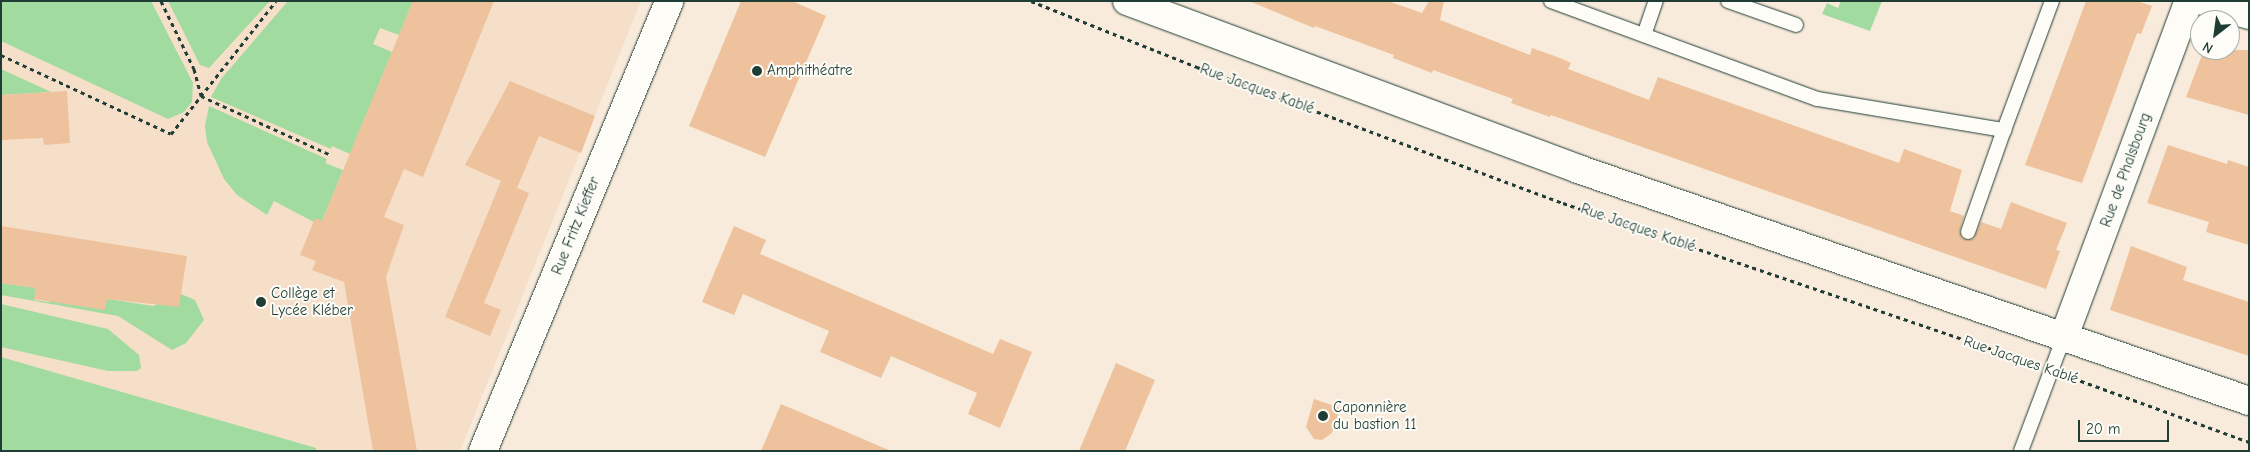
<!DOCTYPE html>
<meta charset="utf-8">
<style>
body{margin:0}
#map{position:relative;width:2250px;height:452px;overflow:hidden;background:#f8ebdc;font-family:"Comic Neue",sans-serif}
div>[style]{position:absolute}
.built>*{inset:0;background:#f5dfc9}
.green>*{inset:0;background:#a2dba0}
.building>*{inset:0;background:#edc29c}
.path>*{height:3px;margin-top:-1.5px;transform-origin:0;background:repeating-linear-gradient(90deg,#1f3d34 0 4px,transparent 0 8px)}
.roads{filter:drop-shadow(0 0 1px #1f3d34) drop-shadow(0 0 1px #1f3d34)}
.lane>*{height:14px;margin:-7px;padding:0 7px;transform-origin:7px;border-radius:7px;background:#fdfcf7}
.street>*{height:28px;margin:-14px;padding:0 14px;transform-origin:14px;border-radius:14px;background:#fdfcf7}
.dots>*{width:14px;height:14px;translate:-50% -50%;box-sizing:border-box;border:2px solid #fdfcf7;border-radius:50%}
span{translate:-50% -50%;white-space:nowrap;text-align:center;line-height:1.15;-webkit-text-stroke:4px #fdfcf7;paint-order:stroke}
.poi-label{font-size:15px;color:#1f3d34}
.left{translate:0 -50%;text-align:left}
.street-label{font-size:15px;color:#1f3d34}
.frame{position:absolute;inset:0;border:2px solid #1f3d34;pointer-events:none}
.north{position:absolute;left:2190px;top:10px;width:50px;height:50px;box-sizing:border-box;background:#fdfcf7;border:1px solid #a4b0a9;border-radius:50%;rotate:210deg;font-size:14px;font-weight:700;line-height:20px;text-align:center;color:#1f3d34}
.north::after{content:'';display:block;margin:auto;width:18px;height:22px;background:#1f3d34;clip-path:polygon(50% 0,100% 100%,50% 72%,0 100%)}
.scale{position:absolute;left:2078px;top:420px;width:91px;height:22px;box-sizing:border-box;border:2px solid #1f3d34;border-top:0;padding-left:6px;font-size:15px;line-height:18px;white-space:nowrap;color:#1f3d34;-webkit-text-stroke:4px #fdfcf7;paint-order:stroke}
</style>
<div id="map">
<div class="built">
<div style="clip-path:polygon(1px 1px,641px 1px,460px 451px,1px 451px)"></div>
</div>
<div class="green">
<div style="clip-path:polygon(1px 1px,151px 1px,193px 83px,192px 102px,184px 112px,168px 119px,1px 41px)"></div>
<div style="clip-path:polygon(168px 1px,270px 1px,209px 68px,200px 65px)"></div>
<div style="clip-path:polygon(288px 1px,413px 1px,399px 35px,380px 28px,373px 44px,392px 52px,350px 154px,332px 146px,331px 149px,211px 97px,221px 79px)"></div>
<div style="clip-path:polygon(1841px 1px,1882px 1px,1870px 31px,1822px 14px,1827px 3px,1838px 8px)"></div>
<div style="clip-path:polygon(1px 69px,51px 92px,1px 95px)"></div>
<div style="clip-path:polygon(209px 106px,327px 159px,325px 163px,343px 170px,322px 221px,314px 222px,274px 201px,267px 215px,237px 195px,224px 179px,207px 142px,205px 126px)"></div>
<div style="clip-path:polygon(1px 283px,36px 288px,34px 300px,49px 302px,51px 290px,153px 306px,181px 294px,195px 300px,204px 320px,186px 343px,172px 350px,118px 316px,1px 295px)"></div>
<div style="clip-path:polygon(1px 304px,108px 329px,139px 355px,141px 368px,137px 371px,108px 371px,1px 347px)"></div>
<div style="clip-path:polygon(1px 357px,316px 448px,316px 451px,1px 451px)"></div>
</div>
<div class="building">
<div style="clip-path:polygon(413px 1px,494px 1px,423px 177px,404px 169px,384px 217px,404px 225px,386px 277px,417px 451px,373px 451px,344px 282px,312px 270px,316px 261px,300px 255px,315px 218px,322px 221px)"></div>
<div style="clip-path:polygon(741px 1px,792px 1px,826px 16px,765px 157px,689px 126px)"></div>
<div style="clip-path:polygon(1249px 1px,1388px 1px,1422px 13px,1429px 1px,1444px 1px,1440px 20px,1530px 55px,1532px 48px,1560px 58px,1571px 63px,1568px 69px,1649px 100px,1658px 77px,1899px 163px,1904px 149px,1962px 170px,1950px 211px,1964px 216px,1960px 230px,1962px 238px,1973px 239px,1981px 222px,2001px 229px,2011px 202px,2067px 223px,2056px 250px,2060px 251px,2046px 289px,1594px 130px,1551px 115px,1550px 117px,1511px 103px,1513px 99px,1433px 70px,1432px 73px,1393px 58px,1394px 55px,1315px 26px,1314px 28px)"></div>
<div style="clip-path:polygon(2086px 1px,2137px 1px,2152px 6px,2141px 34px,2137px 33px,2082px 183px,2025px 165px)"></div>
<div style="clip-path:polygon(2204px 50px,2249px 50px,2249px 115px,2186px 97px)"></div>
<div style="clip-path:polygon(510px 81px,595px 116px,581px 153px,539px 136px,517px 188px,529px 193px,484px 303px,501px 310px,490px 336px,445px 317px,501px 181px,465px 165px)"></div>
<div style="clip-path:polygon(67px 91px,70px 143px,44px 145px,43px 138px,1px 140px,1px 95px)"></div>
<div style="clip-path:polygon(2168px 145px,2227px 164px,2228px 160px,2249px 167px,2249px 245px,2206px 232px,2209px 222px,2147px 203px)"></div>
<div style="clip-path:polygon(1px 226px,187px 256px,179px 307px,107px 299px,105px 310px,34px 299px,36px 288px,1px 283px)"></div>
<div style="clip-path:polygon(734px 226px,766px 240px,760px 254px,993px 354px,1000px 339px,1032px 352px,1000px 428px,968px 414px,977px 393px,891px 356px,881px 378px,820px 352px,829px 331px,743px 294px,734px 315px,702px 302px)"></div>
<div style="clip-path:polygon(2131px 246px,2187px 267px,2183px 280px,2249px 302px,2249px 356px,2110px 310px)"></div>
<div style="clip-path:polygon(1116px 363px,1155px 380px,1125px 451px,1079px 451px)"></div>
<div style="clip-path:polygon(1314px 399px,1340px 408px,1332px 433px,1322px 440px,1314px 439px,1306px 427px)"></div>
<div style="clip-path:polygon(781px 404px,891px 451px,761px 451px)"></div>
</div>
<div class="path">
<div style="left:161px;top:1px;width:76px;rotate:64.1deg"></div>
<div style="left:194px;top:69px;width:28px;rotate:75deg"></div>
<div style="left:201px;top:96px;width:141px;rotate:24.4deg"></div>
<div style="left:1031px;top:1px;width:179px;rotate:21.7deg"></div>
<div style="left:1197px;top:67px;width:390px;rotate:20.4deg"></div>
<div style="left:1563px;top:203px;width:493px;rotate:18.8deg"></div>
<div style="left:1px;top:55px;width:187px;rotate:24.9deg"></div>
<div style="left:171px;top:134px;width:169px;rotate:-51.7deg"></div>
<div style="left:2073px;top:378px;width:187px;rotate:20deg"></div>
</div>
<div class="roads">
<div class="lane">
<div style="left:1551px;top:1px;width:284px;rotate:20.2deg"></div>
<div style="left:1818px;top:99px;width:189px;rotate:9.5deg"></div>
<div style="left:2004px;top:130px;width:138px;rotate:-69.6deg"></div>
<div style="left:1728px;top:1px;width:72px;rotate:19.4deg"></div>
<div style="left:1644px;top:35px;width:36px;rotate:-71deg"></div>
<div style="left:1968px;top:232px;width:108px;rotate:-70.6deg"></div>
<div style="left:2021px;top:451px;width:120px;rotate:-69.4deg"></div>
</div>
<div class="street">
<div style="left:1127px;top:1px;width:481px;rotate:20.4deg"></div>
<div style="left:1578px;top:169px;width:710px;rotate:19.07deg"></div>
<div style="left:2203px;top:1px;width:48px;rotate:16.9deg"></div>
<div style="left:2063px;top:339px;width:361px;rotate:-69.6deg"></div>
<div style="left:483px;top:451px;width:487px;rotate:-67.5deg"></div>
</div>
</div>
<div class="dots">
<div style="left:757px;top:71px;background:#1f3d34"></div>
<div style="left:261px;top:302px;background:#1f3d34"></div>
<div style="left:1323px;top:416px;background:#1f3d34"></div>
</div>
<div class="poi-label">
<span class="left" style="left:767px;top:71px">Amphithéatre</span>
<span class="left" style="left:271px;top:302px">Collège et<br>Lycée Kléber</span>
<span class="left" style="left:1333px;top:416px">Caponnière<br>du bastion 11</span>
</div>
<div class="street-label">
<span style="left:1257px;top:89px;rotate:20deg">Rue Jacques Kablé</span>
<span style="left:2126px;top:170px;rotate:-70deg">Rue de Phalsbourg</span>
<span style="left:576px;top:226px;rotate:-68deg">Rue Fritz Kieffer</span>
<span style="left:1638px;top:228px;rotate:19deg">Rue Jacques Kablé</span>
<span style="left:2021px;top:360px;rotate:19deg">Rue Jacques Kablé</span>
</div>
<div class="frame"></div>
<div class="north">N</div>
<div class="scale">20 m</div>
</div>
